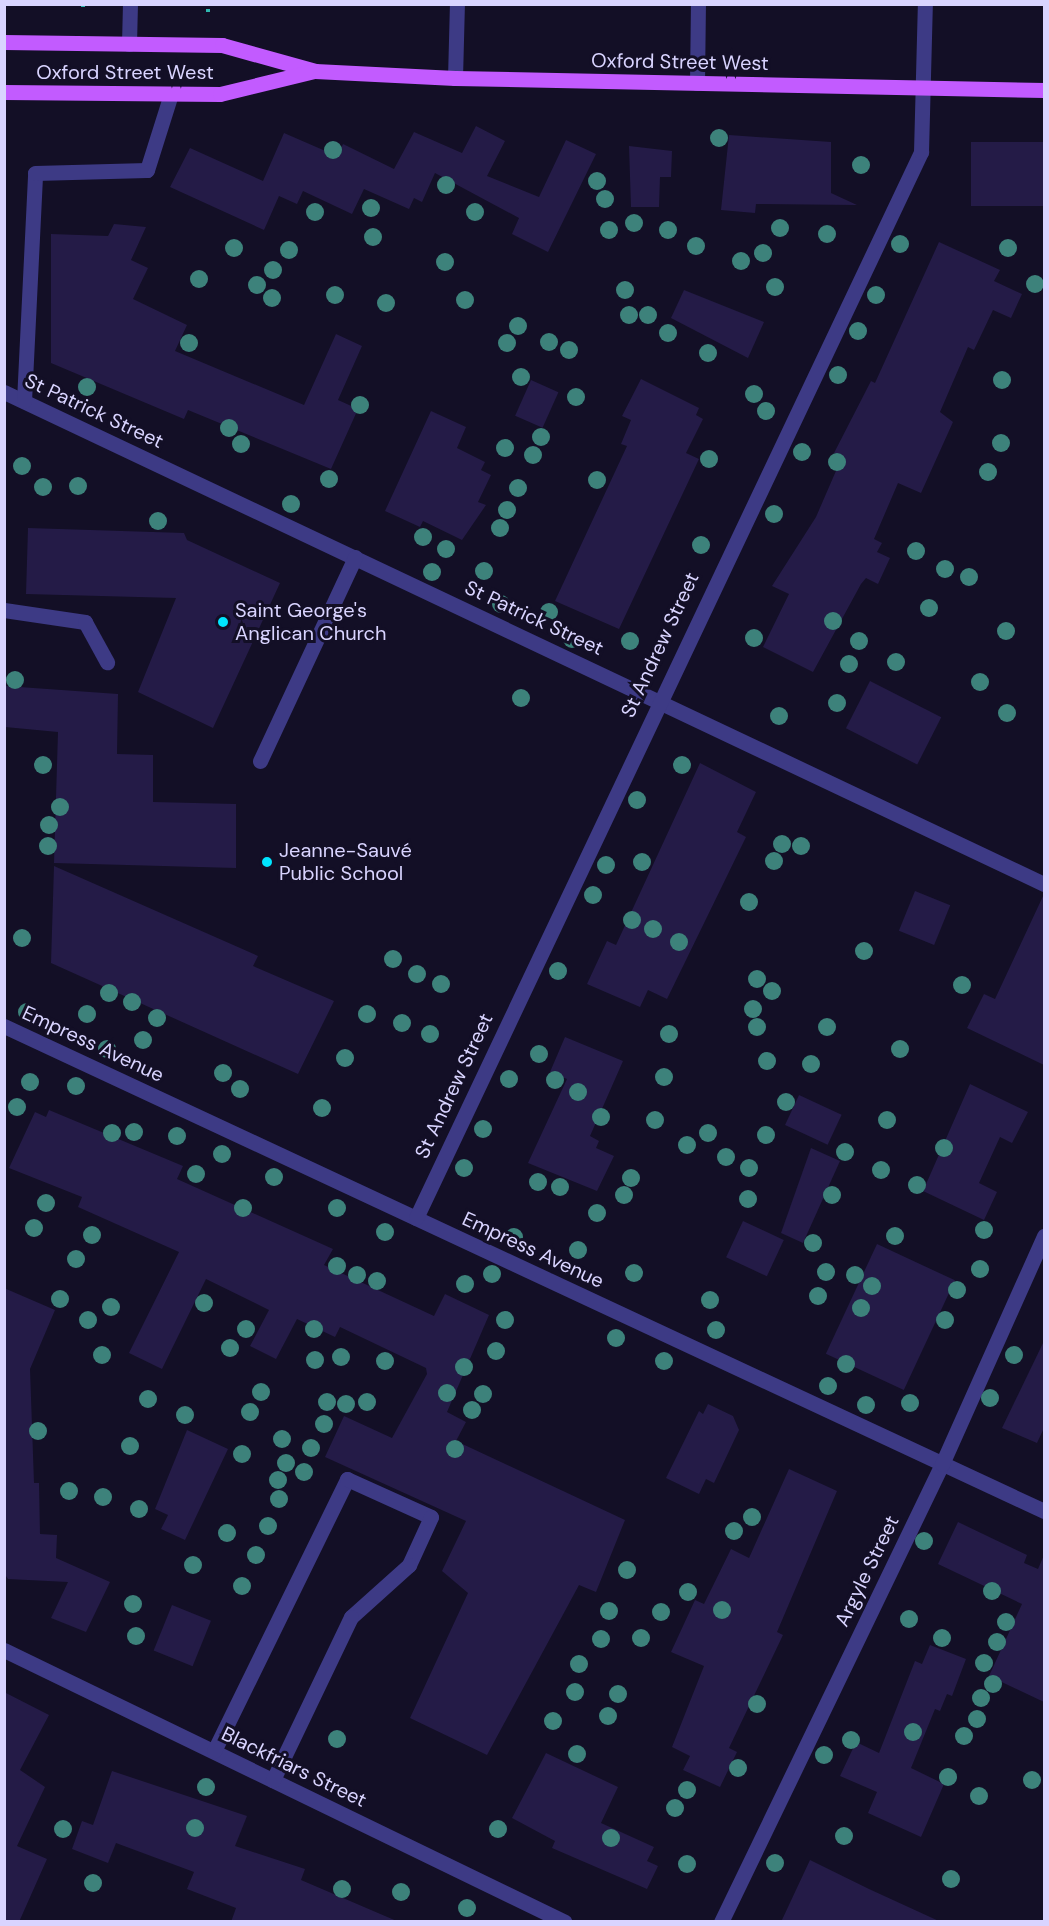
<!DOCTYPE html>
<meta charset="utf-8">
<style>
body{margin:0}
#map{position:relative;width:1049px;height:1926px;overflow:hidden;background:#130f26;font-family:"DM Sans",sans-serif}
div>[style]{position:absolute}
.building>*{inset:0;background:#241b47;transform-origin:0 0}
.path>*{height:4px;margin-top:-2px;transform-origin:0;background:repeating-linear-gradient(90deg,#2fb8b0 0 3px,transparent 0 7.5px)}
.minor>*{height:15px;margin:-7.5px;padding:0 7.5px;transform-origin:7.5px;border-radius:7.5px;background:#3d3a85}
.major>*{height:15px;margin:-7.5px;padding:0 7.5px;transform-origin:7.5px;border-radius:7.5px;background:#c25bff}
.trees>*{width:18px;height:18px;margin:-9px;border-radius:50%;background:#3d827b}
.dots>*{width:16px;height:16px;translate:-50% -50%;box-sizing:border-box;border:3px solid #130f26;border-radius:50%}
span{translate:-50% -50%;white-space:nowrap;text-align:center;line-height:1.15;-webkit-text-stroke:6px #130f26;paint-order:stroke}
.street-label{font-size:20px;color:#d9d4ff}
.poi-label{font-size:20px;color:#d9d4ff}
.left{translate:0 -50%;text-align:left}
.frame{position:absolute;inset:0;border:6px solid #d9d4ff;pointer-events:none}
</style>
<div id="map">
<div class="building">
<div style="clip-path:polygon(476px 126px,505px 141px,487px 176px,539px 197px,566px 140px,596px 154px,548px 252px,512px 234px,519px 218px,435px 173px,422px 202px,414px 198px,409px 209px,364px 189px,352px 214px,303px 191px,297px 204px,279px 196px,264px 230px,170px 187px,190px 148px,263px 181px,284px 133px,337px 156px,343px 144px,394px 169px,414px 132px,462px 153px)"></div>
<div style="clip-path:polygon(729px 135px,831px 142px,831px 193px,857px 205px,756px 204px,755px 213px,721px 210px)"></div>
<div style="left:1044px;top:142px;width:64px;height:73px;rotate:90deg"></div>
<div style="clip-path:polygon(629px 146px,672px 151px,671px 177px,660px 177px,659px 207px,631px 207px)"></div>
<div style="clip-path:polygon(114px 224px,146px 227px,131px 260px,148px 268px,133px 299px,187px 325px,175px 351px,304px 405px,336px 334px,362px 346px,338px 400px,358px 409px,331px 469px,188px 410px,184px 419px,51px 363px,51px 234px,108px 236px)"></div>
<div style="clip-path:polygon(939px 242px,1000px 270px,994px 281px,1022px 294px,1011px 318px,993px 310px,974px 350px,968px 347px,940px 412px,953px 422px,921px 493px,898px 483px,874px 539px,882px 543px,877px 552px,890px 558px,878px 584px,866px 578px,861px 584px,813px 672px,763px 647px,789px 594px,772px 586px,816px 517px,842px 457px,834px 453px,871px 381px,875px 383px)"></div>
<div style="clip-path:polygon(684px 290px,764px 322px,748px 358px,671px 318px)"></div>
<div style="clip-path:polygon(641px 379px,699px 408px,696px 415px,703px 419px,686px 453px,699px 459px,619px 629px,555px 601px,627px 446px,621px 444px,631px 420px,622px 416px)"></div>
<div style="left:531px;top:380px;width:30px;height:39px;rotate:24deg"></div>
<div style="clip-path:polygon(431px 411px,466px 427px,457px 448px,485px 462px,481px 470px,491px 475px,478px 502px,486px 505px,462px 540px,423px 521px,420px 527px,385px 511px)"></div>
<div style="clip-path:polygon(28px 528px,184px 533px,187px 540px,280px 583px,213px 728px,138px 692px,176px 598px,26px 594px)"></div>
<div style="left:870px;top:681px;width:80px;height:53px;rotate:27deg"></div>
<div style="clip-path:polygon(5px 686px,118px 694px,117px 754px,153px 755px,153px 802px,236px 804px,236px 868px,54px 863px,58px 732px,5px 727px)"></div>
<div style="clip-path:polygon(700px 763px,756px 792px,737px 832px,746px 837px,667px 999px,648px 990px,640px 1007px,587px 984px,607px 941px,616px 945px)"></div>
<div style="clip-path:polygon(54px 866px,258px 956px,253px 966px,334px 1001px,298px 1074px,51px 963px)"></div>
<div style="left:915px;top:891px;width:38px;height:43px;rotate:22deg"></div>
<div style="clip-path:polygon(1044px 894px,1044px 1065px,967px 1028px,984px 994px,995px 999px)"></div>
<div style="clip-path:polygon(565px 1037px,623px 1061px,590px 1136px,599px 1141px,596px 1148px,614px 1156px,597px 1191px,528px 1163px,567px 1079px,550px 1072px)"></div>
<div style="clip-path:polygon(970px 1084px,1028px 1112px,1012px 1143px,1000px 1137px,979px 1183px,997px 1192px,984px 1220px,923px 1191px)"></div>
<div style="left:799px;top:1095px;width:47px;height:33px;rotate:25deg"></div>
<div style="clip-path:polygon(49px 1110px,183px 1166px,177px 1179px,333px 1249px,324px 1265px,434px 1316px,445px 1294px,489px 1315px,447px 1412px,466px 1422px,456px 1441px,625px 1520px,596px 1592px,579px 1585px,487px 1755px,410px 1718px,468px 1593px,442px 1571px,466px 1521px,325px 1457px,344px 1416px,392px 1438px,427px 1374px,426px 1368px,340px 1327px,335px 1337px,297px 1319px,276px 1359px,250px 1346px,269px 1310px,206px 1279px,162px 1369px,129px 1353px,179px 1252px,78px 1207px,82px 1197px,9px 1168px,35px 1112px,46px 1117px)"></div>
<div style="clip-path:polygon(811px 1148px,840px 1161px,803px 1243px,781px 1233px)"></div>
<div style="left:743px;top:1221px;width:45px;height:40px;rotate:25deg"></div>
<div style="left:877px;top:1244px;width:86px;height:121px;rotate:25deg"></div>
<div style="clip-path:polygon(4px 1288px,55px 1310px,30px 1369px,34px 1483px,39px 1483px,40px 1534px,57px 1535px,56px 1558px,110px 1582px,86px 1632px,51px 1618px,68px 1582px,8px 1579px,4px 1573px)"></div>
<div style="clip-path:polygon(1044px 1341px,1044px 1428px,1037px 1443px,1002px 1428px)"></div>
<div style="clip-path:polygon(708px 1404px,733px 1416px,739px 1430px,714px 1483px,706px 1479px,699px 1494px,666px 1478px,699px 1411px,703px 1414px)"></div>
<div style="clip-path:polygon(187px 1430px,228px 1449px,185px 1540px,161px 1529px,168px 1515px,155px 1509px)"></div>
<div style="clip-path:polygon(789px 1469px,837px 1491px,777px 1632px,783px 1635px,729px 1748px,737px 1752px,720px 1787px,683px 1770px,690px 1756px,672px 1747px,704px 1666px,671px 1652px,695px 1600px,704px 1604px,731px 1549px,749px 1558px)"></div>
<div style="clip-path:polygon(958px 1522px,1027px 1555px,1024px 1563px,1038px 1569px,1044px 1555px,1044px 1702px,989px 1676px,1022px 1604px,938px 1564px)"></div>
<div style="left:172px;top:1605px;width:42px;height:49px;rotate:22deg"></div>
<div style="clip-path:polygon(930px 1645px,966px 1659px,952px 1696px,947px 1694px,940px 1711px,935px 1709px,911px 1768px,944px 1784px,921px 1837px,868px 1813px,877px 1792px,840px 1776px,856px 1742px,879px 1753px,915px 1661px,922px 1664px)"></div>
<div style="clip-path:polygon(4px 1692px,49px 1715px,20px 1770px,45px 1787px,17px 1846px,47px 1859px,19px 1922px,4px 1922px)"></div>
<div style="clip-path:polygon(546px 1753px,618px 1787px,601px 1823px,654px 1847px,647px 1861px,658px 1866px,647px 1889px,552px 1848px,555px 1841px,512px 1818px)"></div>
<div style="clip-path:polygon(112px 1771px,247px 1816px,235px 1846px,305px 1869px,301px 1880px,399px 1922px,231px 1922px,236px 1908px,187px 1889px,194px 1872px,116px 1843px,108px 1863px,72px 1849px,82px 1821px,93px 1825px)"></div>
<div style="clip-path:polygon(810px 1860px,869px 1889px,941px 1922px,781px 1922px)"></div>
</div>
<div class="path">
<div style="left:83px;top:4px;width:7px;rotate:90deg"></div>
<div style="left:208px;top:12px;width:8px;rotate:-90deg"></div>
</div>
<div class="minor">
<div style="left:129px;top:44px;width:40px;rotate:-88.6deg"></div>
<div style="left:455px;top:78px;width:74px;rotate:-88.5deg"></div>
<div style="left:697px;top:83px;width:79px;rotate:-89.3deg"></div>
<div style="left:4px;top:392px;width:1151px;rotate:25.32deg"></div>
<div style="left:24px;top:401px;width:228px;rotate:-87.2deg"></div>
<div style="left:35px;top:173px;width:112px;rotate:-1.5deg"></div>
<div style="left:147px;top:170px;width:80px;rotate:-72.5deg"></div>
<div style="left:4px;top:610px;width:82px;rotate:8.4deg"></div>
<div style="left:85px;top:622px;width:46px;rotate:61.2deg"></div>
<div style="left:260px;top:761px;width:225px;rotate:-65deg"></div>
<div style="left:4px;top:1026px;width:1148px;rotate:25deg"></div>
<div style="left:416px;top:1218px;width:1180px;rotate:-64.65deg"></div>
<div style="left:921px;top:152px;width:148px;rotate:-88.5deg"></div>
<div style="left:4px;top:1650px;width:623px;rotate:25.87deg"></div>
<div style="left:214px;top:1751px;width:303px;rotate:-63.9deg"></div>
<div style="left:347px;top:1479px;width:92px;rotate:24.3deg"></div>
<div style="left:431px;top:1517px;width:53px;rotate:114.6deg"></div>
<div style="left:409px;top:1565px;width:78px;rotate:138.1deg"></div>
<div style="left:351px;top:1617px;width:181px;rotate:115.6deg"></div>
<div style="left:721px;top:1922px;width:509px;rotate:-64.24deg"></div>
<div style="left:942px;top:1464px;width:250px;rotate:-65.9deg"></div>
</div>
<div class="major">
<div style="left:4px;top:42px;width:218px;rotate:0.8deg"></div>
<div style="left:222px;top:45px;width:97px;rotate:15.6deg"></div>
<div style="left:315px;top:71px;width:140px;rotate:2.9deg"></div>
<div style="left:455px;top:78px;width:589px;rotate:1.17deg"></div>
<div style="left:4px;top:92px;width:216px;rotate:0.5deg"></div>
<div style="left:220px;top:94px;width:97px;rotate:-13.7deg"></div>
</div>
<div class="trees">
<div style="left:719px;top:138px"></div>
<div style="left:333px;top:150px"></div>
<div style="left:861px;top:165px"></div>
<div style="left:597px;top:181px"></div>
<div style="left:446px;top:185px"></div>
<div style="left:605px;top:199px"></div>
<div style="left:371px;top:208px"></div>
<div style="left:315px;top:212px"></div>
<div style="left:475px;top:212px"></div>
<div style="left:634px;top:223px"></div>
<div style="left:780px;top:228px"></div>
<div style="left:609px;top:230px"></div>
<div style="left:668px;top:230px"></div>
<div style="left:827px;top:234px"></div>
<div style="left:373px;top:237px"></div>
<div style="left:900px;top:244px"></div>
<div style="left:696px;top:246px"></div>
<div style="left:234px;top:248px"></div>
<div style="left:1008px;top:248px"></div>
<div style="left:289px;top:250px"></div>
<div style="left:763px;top:253px"></div>
<div style="left:741px;top:261px"></div>
<div style="left:445px;top:262px"></div>
<div style="left:273px;top:270px"></div>
<div style="left:199px;top:279px"></div>
<div style="left:1035px;top:284px"></div>
<div style="left:257px;top:285px"></div>
<div style="left:775px;top:287px"></div>
<div style="left:625px;top:290px"></div>
<div style="left:335px;top:295px"></div>
<div style="left:876px;top:295px"></div>
<div style="left:272px;top:298px"></div>
<div style="left:465px;top:300px"></div>
<div style="left:386px;top:303px"></div>
<div style="left:629px;top:315px"></div>
<div style="left:648px;top:315px"></div>
<div style="left:518px;top:326px"></div>
<div style="left:858px;top:331px"></div>
<div style="left:668px;top:333px"></div>
<div style="left:549px;top:342px"></div>
<div style="left:189px;top:343px"></div>
<div style="left:507px;top:343px"></div>
<div style="left:569px;top:350px"></div>
<div style="left:708px;top:353px"></div>
<div style="left:838px;top:375px"></div>
<div style="left:521px;top:377px"></div>
<div style="left:1002px;top:380px"></div>
<div style="left:87px;top:387px"></div>
<div style="left:754px;top:394px"></div>
<div style="left:576px;top:397px"></div>
<div style="left:360px;top:405px"></div>
<div style="left:766px;top:411px"></div>
<div style="left:229px;top:428px"></div>
<div style="left:541px;top:437px"></div>
<div style="left:1001px;top:443px"></div>
<div style="left:241px;top:444px"></div>
<div style="left:505px;top:448px"></div>
<div style="left:802px;top:452px"></div>
<div style="left:533px;top:455px"></div>
<div style="left:709px;top:459px"></div>
<div style="left:837px;top:462px"></div>
<div style="left:22px;top:466px"></div>
<div style="left:988px;top:472px"></div>
<div style="left:329px;top:479px"></div>
<div style="left:597px;top:480px"></div>
<div style="left:78px;top:486px"></div>
<div style="left:43px;top:487px"></div>
<div style="left:518px;top:488px"></div>
<div style="left:291px;top:504px"></div>
<div style="left:507px;top:510px"></div>
<div style="left:774px;top:514px"></div>
<div style="left:158px;top:521px"></div>
<div style="left:500px;top:528px"></div>
<div style="left:423px;top:537px"></div>
<div style="left:701px;top:545px"></div>
<div style="left:446px;top:549px"></div>
<div style="left:916px;top:551px"></div>
<div style="left:945px;top:569px"></div>
<div style="left:484px;top:571px"></div>
<div style="left:432px;top:572px"></div>
<div style="left:969px;top:577px"></div>
<div style="left:501px;top:604px"></div>
<div style="left:929px;top:608px"></div>
<div style="left:549px;top:612px"></div>
<div style="left:833px;top:621px"></div>
<div style="left:1006px;top:631px"></div>
<div style="left:754px;top:638px"></div>
<div style="left:572px;top:639px"></div>
<div style="left:630px;top:641px"></div>
<div style="left:859px;top:641px"></div>
<div style="left:896px;top:662px"></div>
<div style="left:849px;top:664px"></div>
<div style="left:15px;top:680px"></div>
<div style="left:980px;top:682px"></div>
<div style="left:521px;top:698px"></div>
<div style="left:837px;top:703px"></div>
<div style="left:1007px;top:713px"></div>
<div style="left:779px;top:716px"></div>
<div style="left:43px;top:765px"></div>
<div style="left:682px;top:765px"></div>
<div style="left:637px;top:800px"></div>
<div style="left:60px;top:807px"></div>
<div style="left:49px;top:825px"></div>
<div style="left:782px;top:844px"></div>
<div style="left:48px;top:846px"></div>
<div style="left:801px;top:846px"></div>
<div style="left:774px;top:861px"></div>
<div style="left:642px;top:862px"></div>
<div style="left:606px;top:865px"></div>
<div style="left:593px;top:895px"></div>
<div style="left:749px;top:902px"></div>
<div style="left:632px;top:920px"></div>
<div style="left:653px;top:929px"></div>
<div style="left:22px;top:938px"></div>
<div style="left:679px;top:942px"></div>
<div style="left:864px;top:951px"></div>
<div style="left:393px;top:959px"></div>
<div style="left:558px;top:971px"></div>
<div style="left:417px;top:974px"></div>
<div style="left:757px;top:979px"></div>
<div style="left:441px;top:984px"></div>
<div style="left:962px;top:985px"></div>
<div style="left:772px;top:991px"></div>
<div style="left:109px;top:993px"></div>
<div style="left:132px;top:1002px"></div>
<div style="left:753px;top:1009px"></div>
<div style="left:27px;top:1012px"></div>
<div style="left:87px;top:1014px"></div>
<div style="left:367px;top:1014px"></div>
<div style="left:157px;top:1018px"></div>
<div style="left:402px;top:1023px"></div>
<div style="left:757px;top:1027px"></div>
<div style="left:827px;top:1027px"></div>
<div style="left:430px;top:1034px"></div>
<div style="left:669px;top:1034px"></div>
<div style="left:143px;top:1040px"></div>
<div style="left:107px;top:1049px"></div>
<div style="left:900px;top:1049px"></div>
<div style="left:539px;top:1054px"></div>
<div style="left:345px;top:1058px"></div>
<div style="left:767px;top:1061px"></div>
<div style="left:811px;top:1064px"></div>
<div style="left:223px;top:1073px"></div>
<div style="left:664px;top:1077px"></div>
<div style="left:509px;top:1079px"></div>
<div style="left:555px;top:1080px"></div>
<div style="left:30px;top:1082px"></div>
<div style="left:76px;top:1086px"></div>
<div style="left:240px;top:1089px"></div>
<div style="left:578px;top:1092px"></div>
<div style="left:786px;top:1102px"></div>
<div style="left:17px;top:1107px"></div>
<div style="left:322px;top:1108px"></div>
<div style="left:601px;top:1117px"></div>
<div style="left:655px;top:1120px"></div>
<div style="left:887px;top:1120px"></div>
<div style="left:483px;top:1129px"></div>
<div style="left:134px;top:1132px"></div>
<div style="left:112px;top:1133px"></div>
<div style="left:708px;top:1133px"></div>
<div style="left:766px;top:1135px"></div>
<div style="left:177px;top:1136px"></div>
<div style="left:687px;top:1145px"></div>
<div style="left:944px;top:1148px"></div>
<div style="left:845px;top:1152px"></div>
<div style="left:222px;top:1154px"></div>
<div style="left:726px;top:1157px"></div>
<div style="left:464px;top:1168px"></div>
<div style="left:749px;top:1168px"></div>
<div style="left:881px;top:1170px"></div>
<div style="left:196px;top:1174px"></div>
<div style="left:274px;top:1177px"></div>
<div style="left:631px;top:1178px"></div>
<div style="left:538px;top:1182px"></div>
<div style="left:917px;top:1185px"></div>
<div style="left:560px;top:1187px"></div>
<div style="left:624px;top:1195px"></div>
<div style="left:832px;top:1195px"></div>
<div style="left:748px;top:1199px"></div>
<div style="left:46px;top:1203px"></div>
<div style="left:243px;top:1208px"></div>
<div style="left:337px;top:1208px"></div>
<div style="left:597px;top:1213px"></div>
<div style="left:34px;top:1228px"></div>
<div style="left:984px;top:1230px"></div>
<div style="left:385px;top:1232px"></div>
<div style="left:92px;top:1235px"></div>
<div style="left:895px;top:1236px"></div>
<div style="left:514px;top:1237px"></div>
<div style="left:813px;top:1243px"></div>
<div style="left:578px;top:1250px"></div>
<div style="left:76px;top:1259px"></div>
<div style="left:337px;top:1266px"></div>
<div style="left:980px;top:1269px"></div>
<div style="left:826px;top:1272px"></div>
<div style="left:634px;top:1273px"></div>
<div style="left:492px;top:1274px"></div>
<div style="left:357px;top:1275px"></div>
<div style="left:855px;top:1275px"></div>
<div style="left:377px;top:1281px"></div>
<div style="left:465px;top:1284px"></div>
<div style="left:872px;top:1286px"></div>
<div style="left:957px;top:1290px"></div>
<div style="left:818px;top:1296px"></div>
<div style="left:60px;top:1299px"></div>
<div style="left:710px;top:1300px"></div>
<div style="left:204px;top:1303px"></div>
<div style="left:111px;top:1307px"></div>
<div style="left:861px;top:1308px"></div>
<div style="left:88px;top:1320px"></div>
<div style="left:505px;top:1320px"></div>
<div style="left:945px;top:1320px"></div>
<div style="left:246px;top:1329px"></div>
<div style="left:314px;top:1329px"></div>
<div style="left:716px;top:1330px"></div>
<div style="left:616px;top:1338px"></div>
<div style="left:230px;top:1348px"></div>
<div style="left:496px;top:1351px"></div>
<div style="left:102px;top:1355px"></div>
<div style="left:1014px;top:1355px"></div>
<div style="left:341px;top:1357px"></div>
<div style="left:315px;top:1360px"></div>
<div style="left:385px;top:1361px"></div>
<div style="left:664px;top:1361px"></div>
<div style="left:846px;top:1364px"></div>
<div style="left:464px;top:1367px"></div>
<div style="left:828px;top:1386px"></div>
<div style="left:261px;top:1392px"></div>
<div style="left:447px;top:1393px"></div>
<div style="left:483px;top:1394px"></div>
<div style="left:990px;top:1398px"></div>
<div style="left:148px;top:1399px"></div>
<div style="left:327px;top:1402px"></div>
<div style="left:367px;top:1402px"></div>
<div style="left:910px;top:1403px"></div>
<div style="left:346px;top:1404px"></div>
<div style="left:866px;top:1405px"></div>
<div style="left:472px;top:1410px"></div>
<div style="left:250px;top:1412px"></div>
<div style="left:185px;top:1415px"></div>
<div style="left:324px;top:1424px"></div>
<div style="left:38px;top:1431px"></div>
<div style="left:282px;top:1439px"></div>
<div style="left:130px;top:1446px"></div>
<div style="left:311px;top:1448px"></div>
<div style="left:455px;top:1449px"></div>
<div style="left:242px;top:1454px"></div>
<div style="left:286px;top:1463px"></div>
<div style="left:304px;top:1472px"></div>
<div style="left:278px;top:1480px"></div>
<div style="left:69px;top:1491px"></div>
<div style="left:103px;top:1497px"></div>
<div style="left:279px;top:1499px"></div>
<div style="left:139px;top:1509px"></div>
<div style="left:752px;top:1517px"></div>
<div style="left:268px;top:1526px"></div>
<div style="left:734px;top:1531px"></div>
<div style="left:227px;top:1533px"></div>
<div style="left:924px;top:1541px"></div>
<div style="left:256px;top:1555px"></div>
<div style="left:193px;top:1565px"></div>
<div style="left:627px;top:1570px"></div>
<div style="left:242px;top:1586px"></div>
<div style="left:992px;top:1591px"></div>
<div style="left:688px;top:1592px"></div>
<div style="left:133px;top:1604px"></div>
<div style="left:722px;top:1610px"></div>
<div style="left:609px;top:1611px"></div>
<div style="left:661px;top:1612px"></div>
<div style="left:909px;top:1619px"></div>
<div style="left:1006px;top:1622px"></div>
<div style="left:136px;top:1636px"></div>
<div style="left:641px;top:1638px"></div>
<div style="left:942px;top:1638px"></div>
<div style="left:601px;top:1639px"></div>
<div style="left:997px;top:1642px"></div>
<div style="left:984px;top:1663px"></div>
<div style="left:579px;top:1664px"></div>
<div style="left:993px;top:1684px"></div>
<div style="left:575px;top:1692px"></div>
<div style="left:618px;top:1694px"></div>
<div style="left:981px;top:1698px"></div>
<div style="left:757px;top:1704px"></div>
<div style="left:608px;top:1716px"></div>
<div style="left:977px;top:1719px"></div>
<div style="left:553px;top:1721px"></div>
<div style="left:913px;top:1732px"></div>
<div style="left:964px;top:1736px"></div>
<div style="left:337px;top:1739px"></div>
<div style="left:851px;top:1740px"></div>
<div style="left:577px;top:1754px"></div>
<div style="left:824px;top:1755px"></div>
<div style="left:738px;top:1768px"></div>
<div style="left:948px;top:1777px"></div>
<div style="left:1032px;top:1780px"></div>
<div style="left:206px;top:1787px"></div>
<div style="left:687px;top:1790px"></div>
<div style="left:979px;top:1796px"></div>
<div style="left:675px;top:1808px"></div>
<div style="left:195px;top:1828px"></div>
<div style="left:63px;top:1829px"></div>
<div style="left:498px;top:1829px"></div>
<div style="left:844px;top:1836px"></div>
<div style="left:611px;top:1838px"></div>
<div style="left:775px;top:1863px"></div>
<div style="left:687px;top:1864px"></div>
<div style="left:951px;top:1879px"></div>
<div style="left:93px;top:1883px"></div>
<div style="left:342px;top:1889px"></div>
<div style="left:401px;top:1892px"></div>
<div style="left:467px;top:1908px"></div>
</div>
<div class="dots">
<div style="left:223px;top:622px;background:#00e5ff"></div>
<div style="left:267px;top:862px;background:#00e5ff"></div>
</div>
<div class="street-label">
<span style="left:680px;top:62px;rotate:1deg">Oxford Street West</span>
<span style="left:125px;top:72px">Oxford Street West</span>
<span style="left:94px;top:411px;rotate:25deg">St Patrick Street</span>
<span style="left:534px;top:618px;rotate:25deg">St Patrick Street</span>
<span style="left:660px;top:645px;rotate:-65deg">St Andrew Street</span>
<span style="left:93px;top:1044px;rotate:25deg">Empress Avenue</span>
<span style="left:454px;top:1086px;rotate:-65deg">St Andrew Street</span>
<span style="left:533px;top:1250px;rotate:25deg">Empress Avenue</span>
<span style="left:867px;top:1571px;rotate:-64deg">Argyle Street</span>
<span style="left:294px;top:1767px;rotate:26deg">Blackfriars Street</span>
</div>
<div class="poi-label">
<span class="left" style="left:235px;top:622px">Saint George's<br>Anglican Church</span>
<span class="left" style="left:279px;top:862px">Jeanne-Sauvé<br>Public School</span>
</div>
<div class="frame"></div>
</div>
